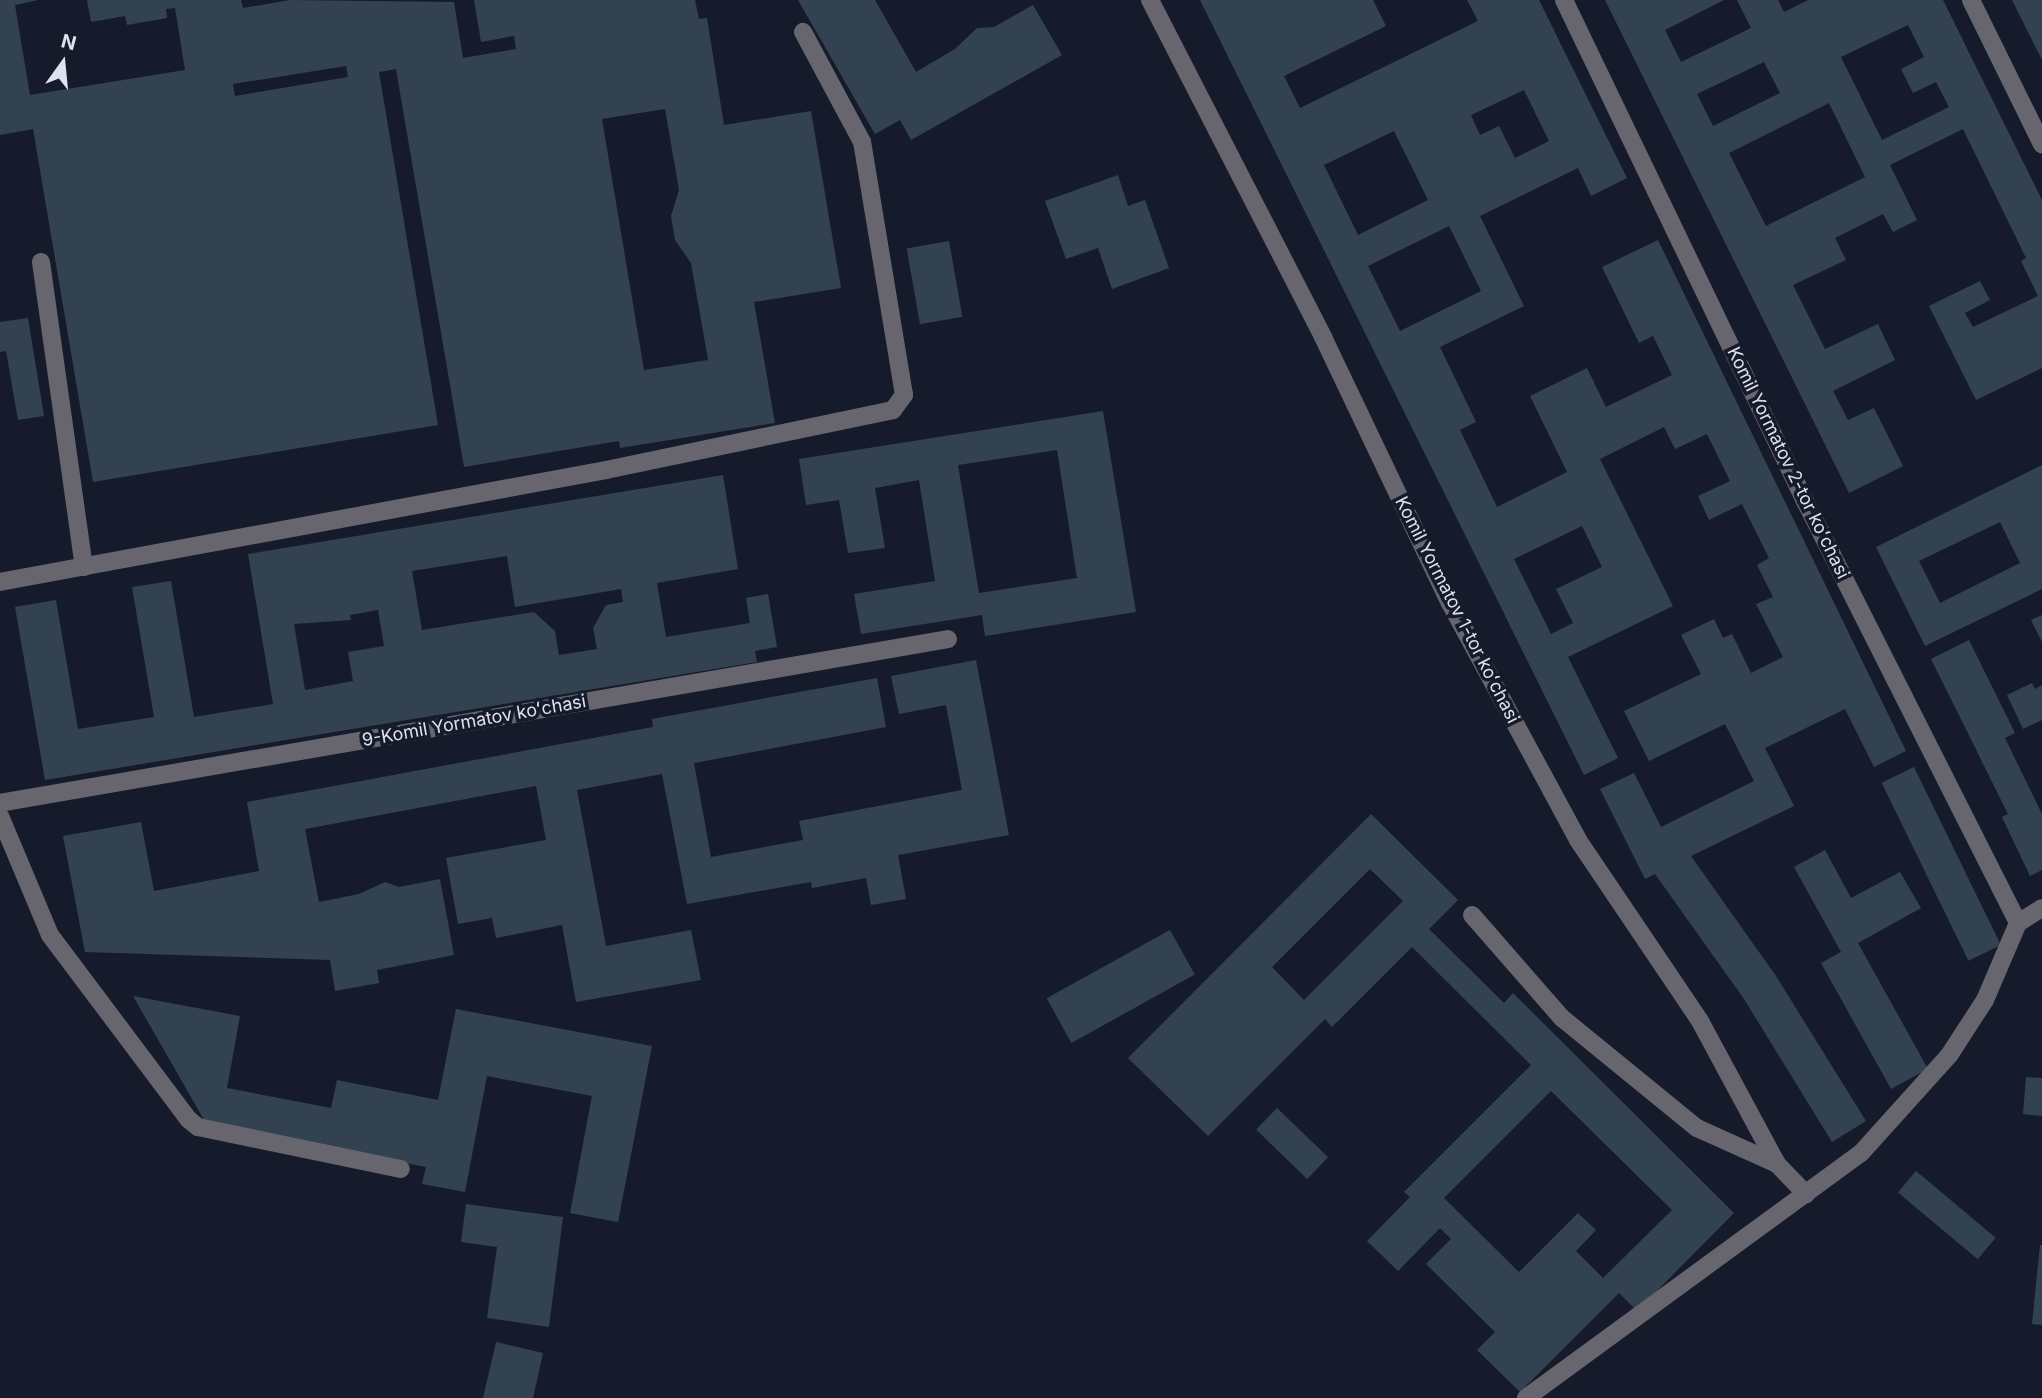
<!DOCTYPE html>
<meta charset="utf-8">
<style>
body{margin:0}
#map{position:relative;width:2042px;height:1398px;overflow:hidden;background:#161b2c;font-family:Inter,sans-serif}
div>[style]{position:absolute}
.building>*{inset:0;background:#334251;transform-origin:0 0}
.minor>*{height:18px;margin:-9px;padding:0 9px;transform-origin:9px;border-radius:9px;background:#67666f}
span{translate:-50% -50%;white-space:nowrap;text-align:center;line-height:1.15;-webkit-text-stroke:7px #161b2c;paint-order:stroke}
.street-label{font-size:18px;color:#dee2ed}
.north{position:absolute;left:28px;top:28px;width:70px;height:70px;-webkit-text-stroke:5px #161b2c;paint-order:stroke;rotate:15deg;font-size:19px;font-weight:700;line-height:28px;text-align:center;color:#dee2ed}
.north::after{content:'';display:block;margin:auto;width:24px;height:32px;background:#dee2ed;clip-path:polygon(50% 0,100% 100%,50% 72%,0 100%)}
</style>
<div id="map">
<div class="building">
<div style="clip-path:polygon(evenodd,0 0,38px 0,15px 5px,30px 95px,185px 70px,175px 8px,166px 9px,167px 18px,127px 25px,125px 16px,91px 22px,87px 0,241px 0,243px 8px,290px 0,454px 2px,463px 58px,516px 49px,514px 36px,481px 42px,474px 0,695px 0,699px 19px,707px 18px,724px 125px,811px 111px,841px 288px,754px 302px,775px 423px,620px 448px,619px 441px,464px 467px,396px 69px,379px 72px,438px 425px,93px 482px,33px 129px,0 135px,0 0,346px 66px,348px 77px,235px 96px,233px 84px,346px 66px,0 0,665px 109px,679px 190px,671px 216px,675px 240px,691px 263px,708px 360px,644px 370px,602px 119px,665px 109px)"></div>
<div style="clip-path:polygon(798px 0,875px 0,916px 72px,955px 49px,977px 28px,994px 27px,1033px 5px,1062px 55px,911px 140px,900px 120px,875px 134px)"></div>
<div style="clip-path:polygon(evenodd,1200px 0,1373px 0,1386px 26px,1284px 76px,1300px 108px,1478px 21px,1467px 0,1539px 0,1627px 178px,1591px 196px,1578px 168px,1480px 216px,1524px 306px,1440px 347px,1476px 422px,1460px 430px,1497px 507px,1567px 472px,1530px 396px,1587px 368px,1606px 407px,1672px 375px,1653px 336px,1639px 343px,1602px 267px,1658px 240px,1906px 751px,1874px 767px,1845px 709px,1765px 748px,1794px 806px,1691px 856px,1776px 976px,1866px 1121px,1832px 1142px,1744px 999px,1655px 874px,1645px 879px,1600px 789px,1634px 773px,1661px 827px,1754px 781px,1725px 724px,1649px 761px,1624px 711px,1701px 674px,1681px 635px,1714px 619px,1723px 638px,1732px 634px,1751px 673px,1783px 657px,1756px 604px,1773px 597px,1757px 565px,1769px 558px,1742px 504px,1709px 520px,1698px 496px,1730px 481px,1707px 434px,1675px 449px,1664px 427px,1600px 459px,1673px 606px,1568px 657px,1618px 758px,1584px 775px,1200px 0,1524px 90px,1549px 141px,1515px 158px,1499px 126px,1480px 135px,1471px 115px,1524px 90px,1200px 0,1394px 131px,1428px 200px,1358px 235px,1324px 165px,1394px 131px,1200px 0,1449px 226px,1481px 291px,1400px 331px,1368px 266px,1449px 226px,1200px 0,1582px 526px,1602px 567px,1556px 589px,1573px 623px,1551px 634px,1514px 559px,1582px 526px)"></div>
<div style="clip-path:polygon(evenodd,1605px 0,1724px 0,1665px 30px,1681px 62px,1751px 28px,1737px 0,1778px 0,1784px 12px,1808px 0,1943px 0,2042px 200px,2042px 368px,1976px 400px,1929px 306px,1980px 281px,1990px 300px,1965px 313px,1973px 327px,2038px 296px,2021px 261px,2026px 258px,1963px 129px,1890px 165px,1917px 220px,1893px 232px,1883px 214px,1835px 238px,1846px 260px,1793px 285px,1825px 349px,1878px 324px,1895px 360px,1833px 391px,1848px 420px,1874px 408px,1903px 466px,1849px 493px,1605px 0,1908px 25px,1924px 57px,1901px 69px,1913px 93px,1936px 82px,1949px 107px,1882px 140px,1841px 57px,1908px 25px,1605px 0,1764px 62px,1780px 93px,1713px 126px,1697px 94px,1764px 62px,1605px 0,1829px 103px,1865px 177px,1766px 226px,1729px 153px,1829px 103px)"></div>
<div style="clip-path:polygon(2012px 0,2042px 0,2042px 60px)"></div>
<div style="clip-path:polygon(1118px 175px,1128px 206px,1145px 200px,1169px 268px,1112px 289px,1098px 248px,1066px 259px,1045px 201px)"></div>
<div style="left:949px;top:241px;width:77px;height:43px;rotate:80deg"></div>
<div style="clip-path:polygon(28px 318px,44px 416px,18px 420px,6px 351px,0 352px,0 322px)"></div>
<div style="clip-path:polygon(evenodd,1103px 411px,1136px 612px,985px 636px,982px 615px,861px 634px,854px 594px,935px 581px,919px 480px,875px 488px,885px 548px,848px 553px,839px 500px,806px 505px,799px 459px,1103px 411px,1057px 450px,1077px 578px,979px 593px,958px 465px,1057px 450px)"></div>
<div style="clip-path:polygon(evenodd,2042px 465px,2042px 589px,1925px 646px,1876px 547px,2042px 465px,2000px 522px,2020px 563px,1940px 603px,1919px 561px,2000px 522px)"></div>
<div style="clip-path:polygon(evenodd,723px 475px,738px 569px,657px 583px,666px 637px,750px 623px,746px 598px,768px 594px,777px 647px,755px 651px,757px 662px,45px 780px,15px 607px,56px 600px,78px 729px,154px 717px,132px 587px,171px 581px,194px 717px,273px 704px,248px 554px,723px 475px,507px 556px,515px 607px,621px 589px,623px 602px,606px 605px,593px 628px,597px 649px,559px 655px,555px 631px,534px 612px,422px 630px,412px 571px,507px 556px,723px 475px,378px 610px,384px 646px,348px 652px,353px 681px,305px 690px,294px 624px,351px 620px,350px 615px,378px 610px)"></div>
<div style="clip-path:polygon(2042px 615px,2042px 642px,2031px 620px)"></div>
<div style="clip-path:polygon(1969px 640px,2015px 733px,2005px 738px,2042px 814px,2042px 870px,2030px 876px,2002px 817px,2008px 814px,1931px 659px)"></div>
<div style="clip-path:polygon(976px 660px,1009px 835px,898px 855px,906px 899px,871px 905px,866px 878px,812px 888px,811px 882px,687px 904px,662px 774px,577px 790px,606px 946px,691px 930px,701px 980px,576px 1002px,562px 925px,496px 938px,492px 918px,458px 924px,446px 858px,546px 840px,536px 786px,305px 829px,319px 902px,359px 894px,385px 882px,399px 887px,440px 879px,454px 955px,377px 970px,379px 983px,335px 991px,330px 960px,85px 952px,63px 836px,141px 822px,154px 891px,259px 871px,247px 802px,653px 727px,652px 719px,788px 694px,877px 678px,886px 727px,694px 763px,711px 857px,803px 840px,799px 821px,962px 790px,946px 705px,899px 714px,891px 676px)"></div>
<div style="clip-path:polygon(2032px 683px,2035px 689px,2042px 685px,2042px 720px,2023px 729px,2007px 695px)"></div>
<div style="left:1914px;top:767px;width:198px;height:36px;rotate:64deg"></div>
<div style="clip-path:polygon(evenodd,1371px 814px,1458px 900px,1429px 929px,1504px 1003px,1513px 993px,1734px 1213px,1637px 1311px,1619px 1293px,1520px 1392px,1477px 1350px,1495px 1332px,1426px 1264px,1451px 1239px,1440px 1228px,1398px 1271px,1367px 1241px,1410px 1197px,1404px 1192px,1531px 1065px,1412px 947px,1332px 1027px,1325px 1019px,1208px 1136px,1128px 1058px,1371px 814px,1370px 869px,1403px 901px,1304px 1000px,1272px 967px,1370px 869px,1371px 814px,1551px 1091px,1672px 1210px,1603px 1278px,1576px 1251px,1596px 1230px,1578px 1213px,1519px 1272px,1444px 1198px,1551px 1091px)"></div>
<div style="clip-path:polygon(1825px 850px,1851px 898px,1900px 872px,1921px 908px,1858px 943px,1928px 1069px,1891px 1089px,1821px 963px,1841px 952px,1794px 867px)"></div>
<div style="left:1170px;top:930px;width:51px;height:141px;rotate:61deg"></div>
<div style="clip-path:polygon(133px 996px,240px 1016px,227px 1088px,331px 1108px,337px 1080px,438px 1100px,456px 1009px,652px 1046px,618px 1222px,570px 1213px,592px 1096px,487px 1076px,465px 1192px,422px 1184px,426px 1167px,207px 1125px)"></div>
<div style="clip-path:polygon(2026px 1077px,2042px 1078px,2042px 1116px,2023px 1114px)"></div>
<div style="left:1277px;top:1108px;width:71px;height:30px;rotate:44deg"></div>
<div style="left:1916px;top:1171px;width:104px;height:28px;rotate:40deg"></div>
<div style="clip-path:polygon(466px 1204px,563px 1217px,549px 1327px,487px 1318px,497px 1247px,461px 1242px)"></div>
<div style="clip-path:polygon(2040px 1245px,2042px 1245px,2042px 1325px,2032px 1324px)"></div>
<div style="clip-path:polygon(496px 1342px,543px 1353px,533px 1398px,483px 1398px)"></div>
</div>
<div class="minor">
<div style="left:1150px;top:0;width:379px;rotate:62.8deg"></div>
<div style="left:1323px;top:337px;width:295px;rotate:64.5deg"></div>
<div style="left:1450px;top:603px;width:269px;rotate:61.6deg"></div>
<div style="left:1578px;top:840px;width:218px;rotate:56deg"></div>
<div style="left:1700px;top:1021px;width:162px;rotate:61.7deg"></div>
<div style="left:1777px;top:1164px;width:42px;rotate:46deg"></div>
<div style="left:1564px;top:0;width:556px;rotate:64.31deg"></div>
<div style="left:1805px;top:501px;width:473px;rotate:63.2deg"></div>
<div style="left:1971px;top:0;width:161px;rotate:63.8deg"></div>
<div style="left:41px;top:262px;width:308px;rotate:82deg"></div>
<div style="left:0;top:582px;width:616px;rotate:-10.47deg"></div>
<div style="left:606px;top:470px;width:293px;rotate:-11.8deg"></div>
<div style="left:893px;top:410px;width:19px;rotate:-54deg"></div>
<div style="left:904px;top:395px;width:256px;rotate:-99.4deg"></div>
<div style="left:862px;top:142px;width:125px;rotate:-118.2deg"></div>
<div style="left:0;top:803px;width:962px;rotate:-9.81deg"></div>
<div style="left:0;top:816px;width:129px;rotate:67.2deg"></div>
<div style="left:50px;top:935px;width:230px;rotate:53.1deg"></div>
<div style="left:188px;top:1119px;width:13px;rotate:39deg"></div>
<div style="left:198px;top:1127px;width:207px;rotate:11.7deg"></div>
<div style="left:1472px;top:915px;width:137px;rotate:48.9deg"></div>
<div style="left:1562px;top:1018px;width:174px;rotate:39.2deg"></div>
<div style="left:1697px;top:1128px;width:88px;rotate:24.2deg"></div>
<div style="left:1526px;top:1398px;width:415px;rotate:-36.2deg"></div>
<div style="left:1861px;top:1153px;width:133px;rotate:-48deg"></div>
<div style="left:1950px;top:1054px;width:64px;rotate:-57.1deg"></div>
<div style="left:1985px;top:1000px;width:84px;rotate:-66.8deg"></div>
<div style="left:2018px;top:923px;width:28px;rotate:-32deg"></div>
</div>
<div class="street-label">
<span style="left:1788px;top:463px;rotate:64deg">Komil Yormatov 2-tor koʻchasi</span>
<span style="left:1457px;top:610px;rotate:63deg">Komil Yormatov 1-tor koʻchasi</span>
<span style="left:474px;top:721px;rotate:-10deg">9-Komil Yormatov koʻchasi</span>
</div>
<div class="north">N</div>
</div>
